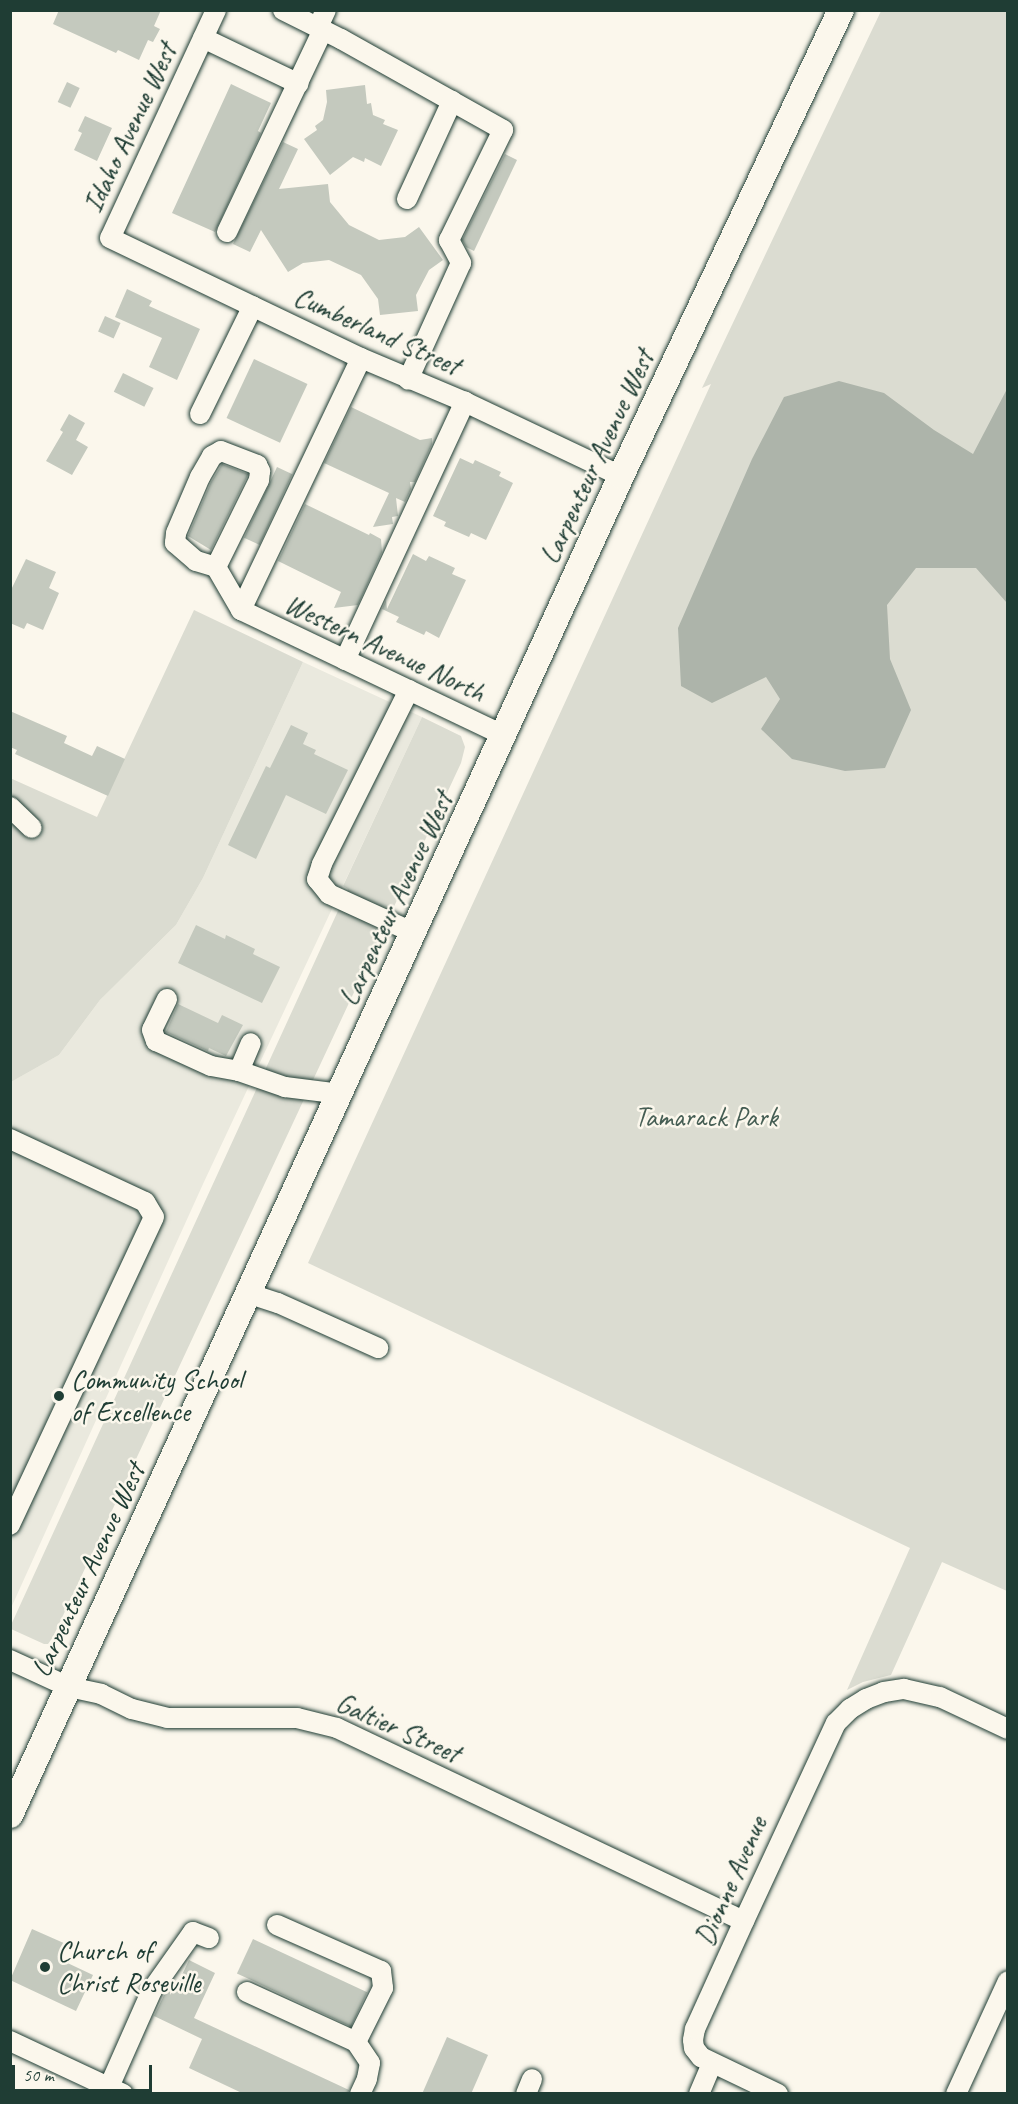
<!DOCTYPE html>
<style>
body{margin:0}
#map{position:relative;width:1018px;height:2104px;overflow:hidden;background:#fbf7ec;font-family:Caveat,sans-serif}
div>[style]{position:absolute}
.built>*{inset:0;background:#eae9de}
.green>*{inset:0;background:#dbdcd1}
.water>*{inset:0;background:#adb4aa}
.building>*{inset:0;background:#c4c9be;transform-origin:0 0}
.roads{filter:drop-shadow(0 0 2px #1f3d34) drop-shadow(0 0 2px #1f3d34)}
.minor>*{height:20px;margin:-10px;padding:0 10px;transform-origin:10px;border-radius:10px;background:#fbf7ec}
.major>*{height:26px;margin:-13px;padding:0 13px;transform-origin:13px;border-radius:13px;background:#fbf7ec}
.dots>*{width:16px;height:16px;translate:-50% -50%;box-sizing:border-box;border:3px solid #fbf7ec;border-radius:50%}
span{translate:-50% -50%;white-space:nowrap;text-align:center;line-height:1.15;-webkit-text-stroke:5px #fbf7ec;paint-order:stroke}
.street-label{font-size:28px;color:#1f3d34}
.park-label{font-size:28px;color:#455d53}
.poi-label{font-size:28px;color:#1f3d34}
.left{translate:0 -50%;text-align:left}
.frame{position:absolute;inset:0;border:12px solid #1f3d34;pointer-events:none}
.scale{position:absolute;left:12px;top:2065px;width:140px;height:27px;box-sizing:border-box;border:3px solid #1f3d34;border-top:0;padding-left:8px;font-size:18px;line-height:21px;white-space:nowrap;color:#1f3d34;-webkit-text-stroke:4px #fbf7ec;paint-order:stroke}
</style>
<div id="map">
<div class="built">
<div style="clip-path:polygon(303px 662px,422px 717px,203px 1184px,11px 1608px,11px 1082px,59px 1055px,100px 1000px,176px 925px,203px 878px)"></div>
</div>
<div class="green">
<div style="clip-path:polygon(881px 11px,1007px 11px,1007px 1591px,942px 1562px,891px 1675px,863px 1682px,847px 1690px,910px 1548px,308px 1263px,711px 384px,702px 388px)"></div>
<div style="clip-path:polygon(194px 610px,303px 662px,203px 878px,176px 925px,100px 1000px,59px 1055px,11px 1082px,10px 778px,97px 817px)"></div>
<div style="clip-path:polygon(422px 717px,461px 736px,465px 747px,461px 763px,53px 1637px,48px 1644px,44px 1644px,11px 1629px,11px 1625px,348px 889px,343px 886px)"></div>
</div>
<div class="water">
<div style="clip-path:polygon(839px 381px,884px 393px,934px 430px,973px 454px,1007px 389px,1007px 603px,976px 568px,916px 568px,887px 605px,890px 659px,911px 710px,885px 768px,845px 771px,792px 759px,761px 729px,780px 699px,766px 677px,712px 703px,681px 686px,678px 628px,752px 459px,784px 397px)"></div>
</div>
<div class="building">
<div style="clip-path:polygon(59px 10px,161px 10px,154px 26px,160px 29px,153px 42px,148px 40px,139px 60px,118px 50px,116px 53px,53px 24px)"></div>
<div style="left:67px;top:82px;width:14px;height:22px;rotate:25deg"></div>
<div style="clip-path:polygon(231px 84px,271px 103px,258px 131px,261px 133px,215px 232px,172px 213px)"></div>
<div style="clip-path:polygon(365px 85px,367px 104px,371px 103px,373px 115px,385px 120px,383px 124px,398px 130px,381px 166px,365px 158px,364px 162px,353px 157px,330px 175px,304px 139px,317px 130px,315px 126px,323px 120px,327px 102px,326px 90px)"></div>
<div style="clip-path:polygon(85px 116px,112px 128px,97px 161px,74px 150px,82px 133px,78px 131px)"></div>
<div style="clip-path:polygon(283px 142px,298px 149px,279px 189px,328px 184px,330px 202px,349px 225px,379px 240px,405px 237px,419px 227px,443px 260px,429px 270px,416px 295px,418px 311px,380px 315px,378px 299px,361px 275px,329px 260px,303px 263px,288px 272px,261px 230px,250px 252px,233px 244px)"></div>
<div style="clip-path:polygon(505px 154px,517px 160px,474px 251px,466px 247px,462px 240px)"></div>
<div style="clip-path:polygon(127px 289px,152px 301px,149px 306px,200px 329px,177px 380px,149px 367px,162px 338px,115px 317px)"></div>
<div style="left:105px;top:316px;width:17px;height:17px;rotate:24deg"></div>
<div style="left:254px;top:359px;width:59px;height:65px;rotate:25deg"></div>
<div style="left:123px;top:373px;width:34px;height:21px;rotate:26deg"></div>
<div style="clip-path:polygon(351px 407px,420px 440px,432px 438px,432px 444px,415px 482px,410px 482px,411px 489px,405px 502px,396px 498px,398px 516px,392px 517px,393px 524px,373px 527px,389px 493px,324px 463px)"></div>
<div style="clip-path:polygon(69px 414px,85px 423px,76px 440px,88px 447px,72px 475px,46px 461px,63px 432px,60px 430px)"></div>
<div style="clip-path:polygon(460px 458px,473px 464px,475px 460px,501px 472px,499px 476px,513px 483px,486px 540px,471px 533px,469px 537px,444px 526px,446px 522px,433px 516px)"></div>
<div style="clip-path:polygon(222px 464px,248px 474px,247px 477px,211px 550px,188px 536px,211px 482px)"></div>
<div style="left:277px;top:467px;width:17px;height:78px;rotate:25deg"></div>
<div style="clip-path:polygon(305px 504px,369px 535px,370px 533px,381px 539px,382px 552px,358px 605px,334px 608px,341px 592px,278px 561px)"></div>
<div style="clip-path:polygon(413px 554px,426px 561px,429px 556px,455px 568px,452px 574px,466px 580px,439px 638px,426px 631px,424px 635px,396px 622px,399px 617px,382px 609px,386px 600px,387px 609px)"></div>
<div style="clip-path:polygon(26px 559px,56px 572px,49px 588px,59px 593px,43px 630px,27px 623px,24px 629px,10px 623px,10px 592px)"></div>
<div style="clip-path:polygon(10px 711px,67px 736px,64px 743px,92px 756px,97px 746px,125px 759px,108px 796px,15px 754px,17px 750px,10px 747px)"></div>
<div style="clip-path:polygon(291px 725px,308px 733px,303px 744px,316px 750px,314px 754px,348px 770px,326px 814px,286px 795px,256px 859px,228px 845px,266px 766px,270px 768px)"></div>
<div style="clip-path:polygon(196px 925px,225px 939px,226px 935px,255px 949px,253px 954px,280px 967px,262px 1003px,178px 963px)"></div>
<div style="clip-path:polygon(178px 1004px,218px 1023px,222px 1015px,243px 1025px,226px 1056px,209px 1048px,208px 1051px,166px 1032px)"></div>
<div style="clip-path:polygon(32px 1929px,66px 1944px,59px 1959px,93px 1975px,76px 2011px,10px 1980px)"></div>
<div style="left:253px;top:1939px;width:126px;height:38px;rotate:25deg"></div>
<div style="clip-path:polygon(189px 1960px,215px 1973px,194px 2018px,349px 2090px,348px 2094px,244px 2094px,189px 2068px,202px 2039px,154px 2016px,167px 1989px,174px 1992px)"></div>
<div style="clip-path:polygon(447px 2037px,488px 2055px,471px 2094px,422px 2094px)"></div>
</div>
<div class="roads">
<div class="minor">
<div style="left:216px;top:10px;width:251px;rotate:114.9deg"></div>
<div style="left:110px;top:238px;width:278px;rotate:25.6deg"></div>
<div style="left:361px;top:358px;width:113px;rotate:22.9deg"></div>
<div style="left:465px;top:402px;width:173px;rotate:25.4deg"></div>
<div style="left:283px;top:10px;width:65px;rotate:26.6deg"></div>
<div style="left:341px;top:39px;width:186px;rotate:29.3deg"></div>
<div style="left:503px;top:130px;width:123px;rotate:116.1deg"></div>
<div style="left:449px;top:240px;width:26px;rotate:62deg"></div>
<div style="left:461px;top:263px;width:128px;rotate:114.4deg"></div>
<div style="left:318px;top:27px;width:19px;rotate:-65deg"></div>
<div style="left:203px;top:38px;width:106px;rotate:25.6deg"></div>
<div style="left:407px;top:199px;width:108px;rotate:-65.3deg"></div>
<div style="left:227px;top:232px;width:224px;rotate:-64.6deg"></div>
<div style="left:200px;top:414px;width:120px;rotate:-63.9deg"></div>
<div style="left:216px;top:567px;width:21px;rotate:-163deg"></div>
<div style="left:196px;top:561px;width:28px;rotate:-139deg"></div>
<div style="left:175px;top:543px;width:10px;rotate:-84deg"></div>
<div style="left:176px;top:533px;width:61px;rotate:-66.8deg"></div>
<div style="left:200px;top:477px;width:24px;rotate:-60deg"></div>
<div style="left:212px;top:456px;width:10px;rotate:-29deg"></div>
<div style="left:221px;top:451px;width:39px;rotate:21deg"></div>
<div style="left:257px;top:465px;width:7px;rotate:63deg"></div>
<div style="left:260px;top:471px;width:9px;rotate:96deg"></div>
<div style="left:259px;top:480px;width:97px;rotate:116.3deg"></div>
<div style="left:216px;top:567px;width:50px;rotate:59.8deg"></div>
<div style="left:241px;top:610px;width:293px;rotate:25.5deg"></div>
<div style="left:241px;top:610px;width:279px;rotate:-64.5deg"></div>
<div style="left:345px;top:660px;width:285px;rotate:-65.1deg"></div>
<div style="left:409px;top:690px;width:195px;rotate:116.6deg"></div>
<div style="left:322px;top:864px;width:16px;rotate:108deg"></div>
<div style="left:317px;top:879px;width:19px;rotate:51deg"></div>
<div style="left:329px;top:894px;width:94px;rotate:24.6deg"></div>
<div style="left:10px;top:807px;width:30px;rotate:44deg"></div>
<div style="left:167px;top:999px;width:34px;rotate:116deg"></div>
<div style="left:152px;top:1030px;width:12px;rotate:70deg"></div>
<div style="left:156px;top:1041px;width:60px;rotate:24.4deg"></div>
<div style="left:211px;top:1066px;width:28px;rotate:10deg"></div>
<div style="left:239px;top:1071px;width:30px;rotate:-67deg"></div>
<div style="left:239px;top:1071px;width:49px;rotate:19.2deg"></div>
<div style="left:285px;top:1087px;width:56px;rotate:7.1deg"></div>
<div style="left:10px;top:1139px;width:149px;rotate:25deg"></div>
<div style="left:145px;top:1202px;width:17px;rotate:59deg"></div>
<div style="left:154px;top:1217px;width:340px;rotate:115.1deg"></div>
<div style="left:250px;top:1294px;width:29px;rotate:18deg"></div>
<div style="left:278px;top:1303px;width:110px;rotate:24.2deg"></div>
<div style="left:10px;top:1660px;width:65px;rotate:24.6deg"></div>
<div style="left:69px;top:1687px;width:33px;rotate:12deg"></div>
<div style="left:101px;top:1694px;width:34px;rotate:26deg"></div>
<div style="left:132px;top:1709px;width:36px;rotate:14deg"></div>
<div style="left:167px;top:1718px;width:130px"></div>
<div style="left:297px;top:1718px;width:41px;rotate:14deg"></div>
<div style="left:337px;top:1728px;width:450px;rotate:25.4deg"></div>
<div style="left:277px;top:1925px;width:114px;rotate:23.9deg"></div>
<div style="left:381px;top:1971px;width:17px;rotate:83deg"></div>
<div style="left:383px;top:1988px;width:60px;rotate:116.6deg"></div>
<div style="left:247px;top:1992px;width:120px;rotate:24.6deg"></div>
<div style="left:356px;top:2042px;width:25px;rotate:56deg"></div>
<div style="left:370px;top:2063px;width:16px;rotate:101deg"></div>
<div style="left:367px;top:2079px;width:17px;rotate:115deg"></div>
<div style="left:10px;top:2041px;width:125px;rotate:25.1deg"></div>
<div style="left:109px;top:2087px;width:106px;rotate:-66.1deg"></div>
<div style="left:152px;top:1990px;width:71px;rotate:-54.7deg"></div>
<div style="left:193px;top:1932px;width:17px;rotate:21deg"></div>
<div style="left:526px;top:2094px;width:16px;rotate:-68deg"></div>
<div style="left:699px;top:2094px;width:33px;rotate:-67deg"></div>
<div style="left:778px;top:2094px;width:85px;rotate:-154.3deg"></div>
<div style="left:701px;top:2057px;width:11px;rotate:-128deg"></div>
<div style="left:694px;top:2048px;width:8px;rotate:-97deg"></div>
<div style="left:693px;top:2040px;width:11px;rotate:-80deg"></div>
<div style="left:695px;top:2029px;width:119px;rotate:-65.6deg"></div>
<div style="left:744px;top:1921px;width:218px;rotate:-65.1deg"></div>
<div style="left:836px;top:1723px;width:20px;rotate:-45deg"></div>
<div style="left:850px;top:1709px;width:19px;rotate:-32deg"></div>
<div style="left:866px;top:1699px;width:19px;rotate:-21deg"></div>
<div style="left:884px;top:1692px;width:20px;rotate:-9deg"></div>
<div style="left:904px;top:1689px;width:37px;rotate:13deg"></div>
<div style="left:940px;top:1697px;width:75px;rotate:25.2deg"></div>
<div style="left:956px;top:2094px;width:124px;rotate:-65.3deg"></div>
</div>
<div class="major">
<div style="left:10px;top:1815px;width:1472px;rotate:-65.47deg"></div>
<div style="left:621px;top:476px;width:515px;rotate:-64.73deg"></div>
</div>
</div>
<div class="dots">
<div style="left:59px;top:1396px;background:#1f3d34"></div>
<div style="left:45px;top:1967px;background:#1f3d34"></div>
</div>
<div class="street-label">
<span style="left:130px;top:128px;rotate:-65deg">Idaho Avenue West</span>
<span style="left:377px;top:331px;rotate:24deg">Cumberland Street</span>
<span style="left:597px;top:457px;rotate:-65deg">Larpenteur Avenue West</span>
<span style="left:385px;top:648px;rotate:25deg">Western Avenue North</span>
<span style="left:396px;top:899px;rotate:-65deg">Larpenteur Avenue West</span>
<span style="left:88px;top:1570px;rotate:-65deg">Larpenteur Avenue West</span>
<span style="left:398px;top:1728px;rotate:24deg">Galtier Street</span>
<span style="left:731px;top:1881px;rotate:-66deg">Dionne Avenue</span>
</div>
<div class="park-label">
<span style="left:706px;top:1117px">Tamarack Park</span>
</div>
<div class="poi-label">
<span class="left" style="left:71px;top:1396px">Community School<br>of Excellence</span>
<span class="left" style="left:57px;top:1967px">Church of<br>Christ Roseville</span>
</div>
<div class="frame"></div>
<div class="scale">50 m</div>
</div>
